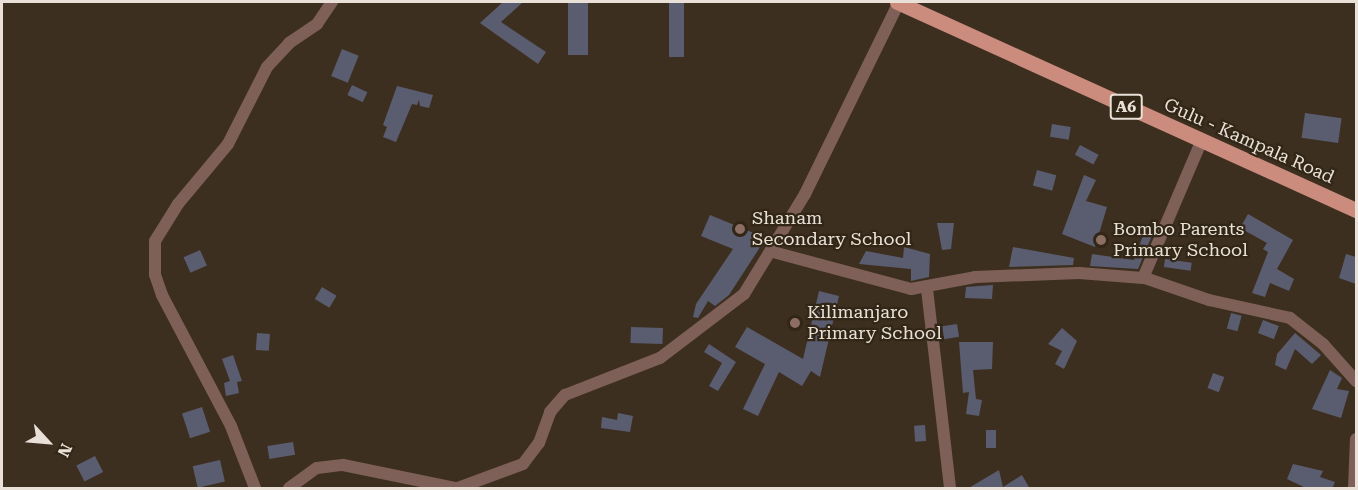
<!DOCTYPE html>
<style>
body{margin:0}
#map{position:relative;width:1358px;height:490px;overflow:hidden;background:#3d2f20;font-family:"Roboto Serif",serif}
div>[style]{position:absolute}
.building>*{inset:0;background:#5a5c70;transform-origin:0 0}
.street>*{height:12px;margin:-6px;padding:0 6px;transform-origin:6px;border-radius:6px;background:#7f6058}
.primary>*{height:15px;margin:-7.5px;padding:0 7.5px;transform-origin:7.5px;border-radius:7.5px;background:#cb8b7d}
.dots>*{width:16px;height:16px;translate:-50% -50%;box-sizing:border-box;border:3px solid #322617;border-radius:50%}
span{translate:-50% -50%;white-space:nowrap;text-align:center;line-height:1.15;-webkit-text-stroke:4.5px #322617;paint-order:stroke}
.shield-label span{padding:2px 4px;background:#322617;border:2px solid;border-radius:4px;-webkit-text-stroke-width:0}
.shield-label{font-size:16px;color:#e9e1d7;font-weight:700}
.street-label{font-size:18px;color:#e9e1d7}
.poi-label{font-size:18px;color:#e9e1d7}
.left{translate:0 -50%;text-align:left}
.frame{position:absolute;inset:0;border:3px solid #e9e1d7;pointer-events:none}
.north{position:absolute;left:18px;top:412px;width:60px;height:60px;-webkit-text-stroke:4px #322617;paint-order:stroke;rotate:116deg;font-size:16px;font-weight:700;line-height:24px;text-align:center;color:#e9e1d7}
.north::after{content:'';display:block;margin:auto;width:21px;height:27px;background:#e9e1d7;clip-path:polygon(50% 0,100% 100%,50% 72%,0 100%)}
</style>
<div id="map">
<div class="building">
<div style="clip-path:polygon(503px 2px,523px 2px,501px 22px,546px 52px,538px 64px,480px 23px)"></div>
<div style="left:568px;top:2px;width:20px;height:53px"></div>
<div style="left:669px;top:2px;width:15px;height:55px"></div>
<div style="left:342px;top:49px;width:18px;height:29px;rotate:22deg"></div>
<div style="left:352px;top:85px;width:17px;height:11px;rotate:25deg"></div>
<div style="clip-path:polygon(397px 86px,433px 95px,429px 108px,420px 106px,419px 100px,417px 105px,412px 104px,396px 142px,383px 137px,387px 127px,383px 125px)"></div>
<div style="left:1305px;top:113px;width:37px;height:25px;rotate:8deg"></div>
<div style="left:1052px;top:124px;width:19px;height:13px;rotate:9deg"></div>
<div style="left:1080px;top:145px;width:21px;height:11px;rotate:28deg"></div>
<div style="left:1037px;top:170px;width:20px;height:16px;rotate:15deg"></div>
<div style="clip-path:polygon(1084px 175px,1096px 180px,1086px 201px,1107px 207px,1095px 247px,1062px 234px)"></div>
<div style="clip-path:polygon(1248px 214px,1293px 240px,1277px 269px,1294px 279px,1289px 291px,1270px 283px,1265px 297px,1252px 293px,1268px 252px,1263px 249px,1267px 243px,1240px 228px)"></div>
<div style="clip-path:polygon(710px 215px,766px 238px,729px 295px,715px 306px,708px 301px,698px 318px,693px 317px,696px 304px,733px 249px,701px 236px)"></div>
<div style="clip-path:polygon(937px 223px,954px 223px,951px 249px,942px 250px)"></div>
<div style="clip-path:polygon(1145px 230px,1153px 233px,1138px 269px,1090px 266px,1092px 254px,1134px 260px)"></div>
<div style="clip-path:polygon(904px 247px,930px 254px,929px 277px,911px 281px,911px 269px,859px 264px,866px 251px,903px 258px)"></div>
<div style="clip-path:polygon(1013px 247px,1074px 258px,1073px 265px,1009px 267px)"></div>
<div style="left:200px;top:250px;width:17px;height:18px;rotate:66deg"></div>
<div style="clip-path:polygon(1346px 254px,1356px 257px,1356px 284px,1339px 278px)"></div>
<div style="left:1165px;top:259px;width:27px;height:8px;rotate:8deg"></div>
<div style="clip-path:polygon(993px 285px,992px 299px,965px 298px,966px 287px)"></div>
<div style="left:322px;top:287px;width:17px;height:14px;rotate:31deg"></div>
<div style="clip-path:polygon(819px 291px,839px 296px,820px 377px,811px 371px,802px 386px,779px 372px,758px 416px,743px 409px,765px 364px,735px 347px,747px 327px,803px 359px)"></div>
<div style="left:1231px;top:313px;width:11px;height:16px;rotate:15deg"></div>
<div style="left:1263px;top:320px;width:17px;height:14px;rotate:21deg"></div>
<div style="left:957px;top:324px;width:13px;height:15px;rotate:81deg"></div>
<div style="left:631px;top:327px;width:32px;height:16px;rotate:2deg"></div>
<div style="clip-path:polygon(1062px 328px,1077px 341px,1064px 369px,1055px 364px,1062px 351px,1048px 344px)"></div>
<div style="left:257px;top:333px;width:13px;height:17px;rotate:4deg"></div>
<div style="clip-path:polygon(1295px 333px,1321px 355px,1312px 364px,1295px 349px,1286px 370px,1275px 365px,1277px 354px)"></div>
<div style="clip-path:polygon(959px 342px,993px 342px,992px 369px,973px 370px,976px 399px,982px 400px,979px 416px,966px 414px,969px 392px,963px 393px)"></div>
<div style="clip-path:polygon(709px 344px,736px 362px,718px 391px,709px 386px,722px 363px,704px 352px)"></div>
<div style="clip-path:polygon(233px 355px,242px 381px,237px 382px,239px 393px,226px 396px,224px 383px,230px 381px,222px 359px)"></div>
<div style="clip-path:polygon(1330px 370px,1342px 378px,1337px 389px,1349px 391px,1341px 418px,1312px 409px)"></div>
<div style="left:1213px;top:373px;width:12px;height:16px;rotate:20deg"></div>
<div style="left:202px;top:407px;width:26px;height:21px;rotate:72deg"></div>
<div style="clip-path:polygon(618px 413px,633px 416px,630px 432px,601px 428px,602px 417px,617px 420px)"></div>
<div style="left:925px;top:425px;width:16px;height:11px;rotate:86deg"></div>
<div style="left:986px;top:430px;width:10px;height:18px"></div>
<div style="left:293px;top:442px;width:13px;height:26px;rotate:81deg"></div>
<div style="left:95px;top:456px;width:18px;height:21px;rotate:63deg"></div>
<div style="left:220px;top:460px;width:22px;height:28px;rotate:77deg"></div>
<div style="clip-path:polygon(1293px 464px,1323px 471px,1320px 477px,1335px 482px,1332px 489px,1308px 489px,1287px 479px)"></div>
<div style="clip-path:polygon(999px 470px,1003px 487px,1022px 475px,1030px 489px,967px 489px)"></div>
</div>
<div class="street">
<div style="left:773px;top:252px;width:143px;rotate:15deg"></div>
<div style="left:911px;top:289px;width:65px;rotate:-10.6deg"></div>
<div style="left:975px;top:277px;width:104px;rotate:-2.2deg"></div>
<div style="left:1079px;top:273px;width:64px;rotate:4.5deg"></div>
<div style="left:1143px;top:278px;width:150px;rotate:-66.9deg"></div>
<div style="left:1145px;top:278px;width:68px;rotate:19deg"></div>
<div style="left:1209px;top:300px;width:83px;rotate:12.5deg"></div>
<div style="left:1290px;top:318px;width:42px;rotate:38.2deg"></div>
<div style="left:1323px;top:344px;width:50px;rotate:48.3deg"></div>
<div style="left:927px;top:289px;width:200px;rotate:83.4deg"></div>
<div style="left:255px;top:488px;width:66px;rotate:-111.2deg"></div>
<div style="left:231px;top:426px;width:148px;rotate:-117.8deg"></div>
<div style="left:162px;top:295px;width:21px;rotate:-109deg"></div>
<div style="left:155px;top:275px;width:34px;rotate:-90deg"></div>
<div style="left:155px;top:241px;width:44px;rotate:-58.1deg"></div>
<div style="left:178px;top:204px;width:78px;rotate:-50.2deg"></div>
<div style="left:228px;top:144px;width:86px;rotate:-63.1deg"></div>
<div style="left:267px;top:67px;width:33px;rotate:-47deg"></div>
<div style="left:289px;top:43px;width:34px;rotate:-34deg"></div>
<div style="left:317px;top:24px;width:27px;rotate:-56deg"></div>
<div style="left:289px;top:488px;width:34px;rotate:-36deg"></div>
<div style="left:317px;top:468px;width:26px;rotate:-7deg"></div>
<div style="left:343px;top:465px;width:114px;rotate:11.6deg"></div>
<div style="left:458px;top:488px;width:69px;rotate:-20.3deg"></div>
<div style="left:523px;top:464px;width:26px;rotate:-53deg"></div>
<div style="left:539px;top:443px;width:33px;rotate:-70deg"></div>
<div style="left:550px;top:412px;width:23px;rotate:-49deg"></div>
<div style="left:565px;top:395px;width:102px;rotate:-21.3deg"></div>
<div style="left:660px;top:358px;width:106px;rotate:-37.3deg"></div>
<div style="left:744px;top:294px;width:117px;rotate:-58.6deg"></div>
<div style="left:805px;top:194px;width:214px;rotate:-63.9deg"></div>
<div style="left:1354px;top:488px;width:49px;rotate:-87.7deg"></div>
</div>
<div class="primary">
<div style="left:897px;top:2px;width:504px;rotate:24.38deg"></div>
</div>
<div class="dots">
<div style="left:740px;top:229px;background:#8d6e63"></div>
<div style="left:1101px;top:240px;background:#8d6e63"></div>
<div style="left:795px;top:323px;background:#8d6e63"></div>
</div>
<div class="shield-label">
<span style="left:1126px;top:107px">A6</span>
</div>
<div class="street-label">
<span style="left:1249px;top:141px;rotate:24deg">Gulu - Kampala Road</span>
</div>
<div class="poi-label">
<span class="left" style="left:752px;top:229px">Shanam<br>Secondary School</span>
<span class="left" style="left:1113px;top:240px">Bombo Parents<br>Primary School</span>
<span class="left" style="left:807px;top:323px">Kilimanjaro<br>Primary School</span>
</div>
<div class="frame"></div>
<div class="north">N</div>
</div>
